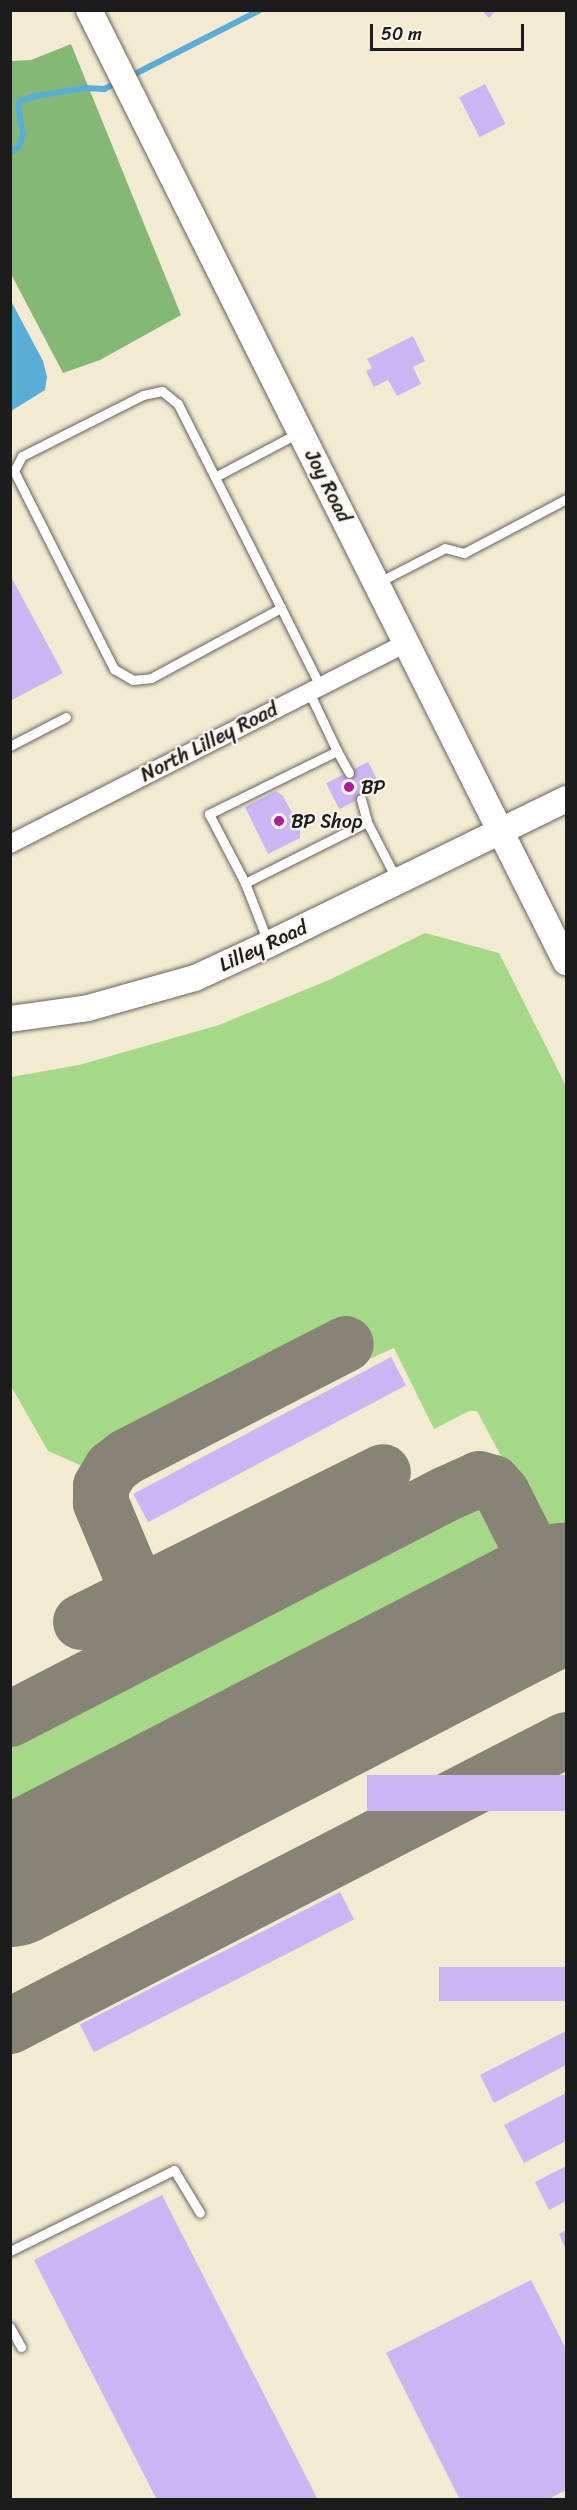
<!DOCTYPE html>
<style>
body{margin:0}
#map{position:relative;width:577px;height:2510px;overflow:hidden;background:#f3ead2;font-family:Sriracha,sans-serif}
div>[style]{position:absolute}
.green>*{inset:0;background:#a5d887}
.forest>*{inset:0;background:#84b874}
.water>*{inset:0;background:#5aadd6}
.stream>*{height:6px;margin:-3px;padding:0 3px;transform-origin:3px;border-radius:3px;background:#5aadd6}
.taxiway>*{height:56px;margin:-28px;padding:0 28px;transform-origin:28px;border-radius:28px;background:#888377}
.runway>*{height:138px;margin:-69px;padding:0 69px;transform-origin:69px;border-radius:69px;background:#888377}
.building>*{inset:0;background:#cbb5f2;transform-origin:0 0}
.roads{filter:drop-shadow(0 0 2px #67645c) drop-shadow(0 0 2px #67645c)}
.lane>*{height:9px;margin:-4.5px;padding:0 4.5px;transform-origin:4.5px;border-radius:4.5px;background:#fff}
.street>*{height:18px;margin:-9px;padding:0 9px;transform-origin:9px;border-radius:9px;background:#fff}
.secondary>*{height:26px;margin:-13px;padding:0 13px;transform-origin:13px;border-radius:13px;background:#fff}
.dots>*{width:16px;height:16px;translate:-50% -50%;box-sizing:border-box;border:3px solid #fbf7ec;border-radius:50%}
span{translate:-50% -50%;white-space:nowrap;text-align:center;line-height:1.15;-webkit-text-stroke:4.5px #fbf7ec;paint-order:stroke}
.street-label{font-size:20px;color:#1c1c1c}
.poi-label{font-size:20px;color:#1c1c1c}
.left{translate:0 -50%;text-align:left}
.frame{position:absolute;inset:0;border:12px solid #1c1c1c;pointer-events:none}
.scale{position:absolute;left:370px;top:24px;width:154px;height:27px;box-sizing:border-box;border:3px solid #1c1c1c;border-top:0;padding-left:8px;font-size:18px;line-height:21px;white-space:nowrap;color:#1c1c1c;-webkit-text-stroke:4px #fbf7ec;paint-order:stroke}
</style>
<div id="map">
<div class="green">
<div style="clip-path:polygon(425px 933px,499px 953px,566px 1086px,566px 1544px,552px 1552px,477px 1411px,469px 1411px,434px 1429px,394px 1348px,365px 1361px,348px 1328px,336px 1332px,101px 1454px,93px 1465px,80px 1465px,48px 1451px,11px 1386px,11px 1077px,79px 1065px,219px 1025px,329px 980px)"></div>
<div style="clip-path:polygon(480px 1505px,503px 1532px,513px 1559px,501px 1579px,11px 1831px,11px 1735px,447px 1511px,466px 1506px)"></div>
</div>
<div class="forest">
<div style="clip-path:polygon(71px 44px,181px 315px,100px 360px,63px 373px,11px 274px,10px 61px,31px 60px)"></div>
</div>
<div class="water">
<div style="clip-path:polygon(11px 301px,43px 361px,47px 377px,45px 390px,11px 411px)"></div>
</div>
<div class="stream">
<div style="left:129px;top:77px;width:147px;rotate:-27.1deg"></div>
<div style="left:10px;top:153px;width:11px;rotate:-38deg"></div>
<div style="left:19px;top:146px;width:13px;rotate:-72deg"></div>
<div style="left:23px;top:134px;width:25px;rotate:-101deg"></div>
<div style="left:18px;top:109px;width:8px;rotate:-76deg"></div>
<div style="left:20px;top:101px;width:16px;rotate:-18deg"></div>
<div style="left:35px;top:96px;width:51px;rotate:-9.1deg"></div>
<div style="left:85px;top:88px;width:19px;rotate:3deg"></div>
<div style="left:104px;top:89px;width:14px;rotate:-25deg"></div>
</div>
<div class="taxiway">
<div style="left:139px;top:1594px;width:99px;rotate:-112.7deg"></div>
<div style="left:101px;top:1503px;width:17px;rotate:-90deg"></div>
<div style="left:101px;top:1486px;width:21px;rotate:-59deg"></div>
<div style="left:112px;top:1468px;width:18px;rotate:-38deg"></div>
<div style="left:126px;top:1457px;width:247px;rotate:-27.2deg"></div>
<div style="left:81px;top:1622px;width:337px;rotate:-26.4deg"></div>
<div style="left:10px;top:1719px;width:491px;rotate:-27.3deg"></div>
<div style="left:446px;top:1494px;width:36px;rotate:-24deg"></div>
<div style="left:479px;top:1479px;width:15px;rotate:16deg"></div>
<div style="left:493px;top:1483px;width:13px;rotate:48deg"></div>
<div style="left:502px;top:1493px;width:141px;rotate:63.1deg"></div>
<div style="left:10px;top:2026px;width:625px;rotate:-27.22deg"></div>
</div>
<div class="runway">
<div style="left:10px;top:1878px;width:623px;rotate:-27.35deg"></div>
</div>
<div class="building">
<div style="clip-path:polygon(481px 10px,496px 10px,489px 18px)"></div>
<div style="left:485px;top:84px;width:45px;height:29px;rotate:63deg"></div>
<div style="clip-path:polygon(413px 336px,425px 361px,413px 367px,421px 384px,397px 396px,388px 380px,374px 387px,366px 371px,372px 368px,367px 359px)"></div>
<div style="clip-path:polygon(10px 575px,63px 673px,10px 701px)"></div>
<div style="left:368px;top:762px;width:29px;height:47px;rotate:63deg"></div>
<div style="clip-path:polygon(276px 791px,283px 796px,300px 828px,300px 838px,268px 854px,245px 807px)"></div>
<div style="left:391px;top:1357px;width:32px;height:292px;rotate:62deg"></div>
<div style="left:566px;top:1775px;width:36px;height:199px;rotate:90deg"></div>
<div style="left:340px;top:1892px;width:31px;height:292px;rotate:63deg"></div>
<div style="left:566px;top:1967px;width:34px;height:127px;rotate:90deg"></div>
<div style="clip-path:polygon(566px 2031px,566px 2065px,494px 2103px,480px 2075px)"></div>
<div style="clip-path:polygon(566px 2093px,566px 2141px,524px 2163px,504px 2125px)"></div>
<div style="clip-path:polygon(566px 2166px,566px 2201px,549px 2210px,535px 2182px)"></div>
<div style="clip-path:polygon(162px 2195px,318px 2500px,157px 2500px,34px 2260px)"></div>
<div style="clip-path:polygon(566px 2230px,566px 2250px,559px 2234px)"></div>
<div style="clip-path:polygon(531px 2280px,566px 2349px,566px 2490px,547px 2500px,460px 2500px,386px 2353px)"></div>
</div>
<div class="roads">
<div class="lane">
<div style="left:215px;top:477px;width:94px;rotate:-27.9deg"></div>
<div style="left:377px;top:583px;width:76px;rotate:-27.2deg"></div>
<div style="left:445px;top:548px;width:20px;rotate:15deg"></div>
<div style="left:464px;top:553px;width:115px;rotate:-27.9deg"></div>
<div style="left:281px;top:608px;width:229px;rotate:-116.8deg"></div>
<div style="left:178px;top:404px;width:21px;rotate:-141deg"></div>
<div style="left:162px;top:391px;width:19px;rotate:168deg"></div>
<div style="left:143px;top:395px;width:136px;rotate:153.2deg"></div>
<div style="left:22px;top:456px;width:17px;rotate:118deg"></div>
<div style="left:14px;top:471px;width:222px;rotate:63.2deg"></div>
<div style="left:114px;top:669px;width:22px;rotate:30deg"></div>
<div style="left:133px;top:680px;width:18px;rotate:-6deg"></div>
<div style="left:151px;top:678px;width:148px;rotate:-28.3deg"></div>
<div style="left:281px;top:608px;width:87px;rotate:63.4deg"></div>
<div style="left:309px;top:692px;width:65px;rotate:64.6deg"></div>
<div style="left:337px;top:751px;width:143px;rotate:153.8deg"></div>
<div style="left:209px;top:814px;width:78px;rotate:62.4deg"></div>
<div style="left:245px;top:883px;width:136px;rotate:-26.6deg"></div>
<div style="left:367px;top:822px;width:65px;rotate:62.7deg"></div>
<div style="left:10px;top:746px;width:63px;rotate:-27.4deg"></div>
<div style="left:337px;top:751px;width:25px;rotate:61deg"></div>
<div style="left:361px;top:799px;width:24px;rotate:75deg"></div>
<div style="left:245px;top:883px;width:63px;rotate:68.7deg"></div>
<div style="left:10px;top:2251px;width:183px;rotate:-26.3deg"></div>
<div style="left:174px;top:2170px;width:50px;rotate:58.8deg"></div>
<div style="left:10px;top:2327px;width:23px;rotate:61deg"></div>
</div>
<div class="street">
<div style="left:10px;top:844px;width:446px;rotate:-26.9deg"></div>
</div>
<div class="secondary">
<div style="left:89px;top:10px;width:1065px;rotate:63.39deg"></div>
<div style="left:10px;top:1019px;width:79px;rotate:-8deg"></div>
<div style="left:88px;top:1008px;width:111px;rotate:-15.7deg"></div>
<div style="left:195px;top:978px;width:81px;rotate:-24.7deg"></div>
<div style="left:269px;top:944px;width:331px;rotate:-26deg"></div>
</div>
</div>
<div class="dots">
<div style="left:349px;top:787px;background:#b5179e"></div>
<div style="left:279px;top:821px;background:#b5179e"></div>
</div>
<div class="street-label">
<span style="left:328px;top:486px;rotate:63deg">Joy Road</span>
<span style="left:209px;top:742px;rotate:-27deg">North Lilley Road</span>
<span style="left:263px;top:946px;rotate:-25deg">Lilley Road</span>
</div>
<div class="poi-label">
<span class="left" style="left:361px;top:787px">BP</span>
<span class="left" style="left:291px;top:821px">BP Shop</span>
</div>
<div class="frame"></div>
<div class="scale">50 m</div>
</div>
